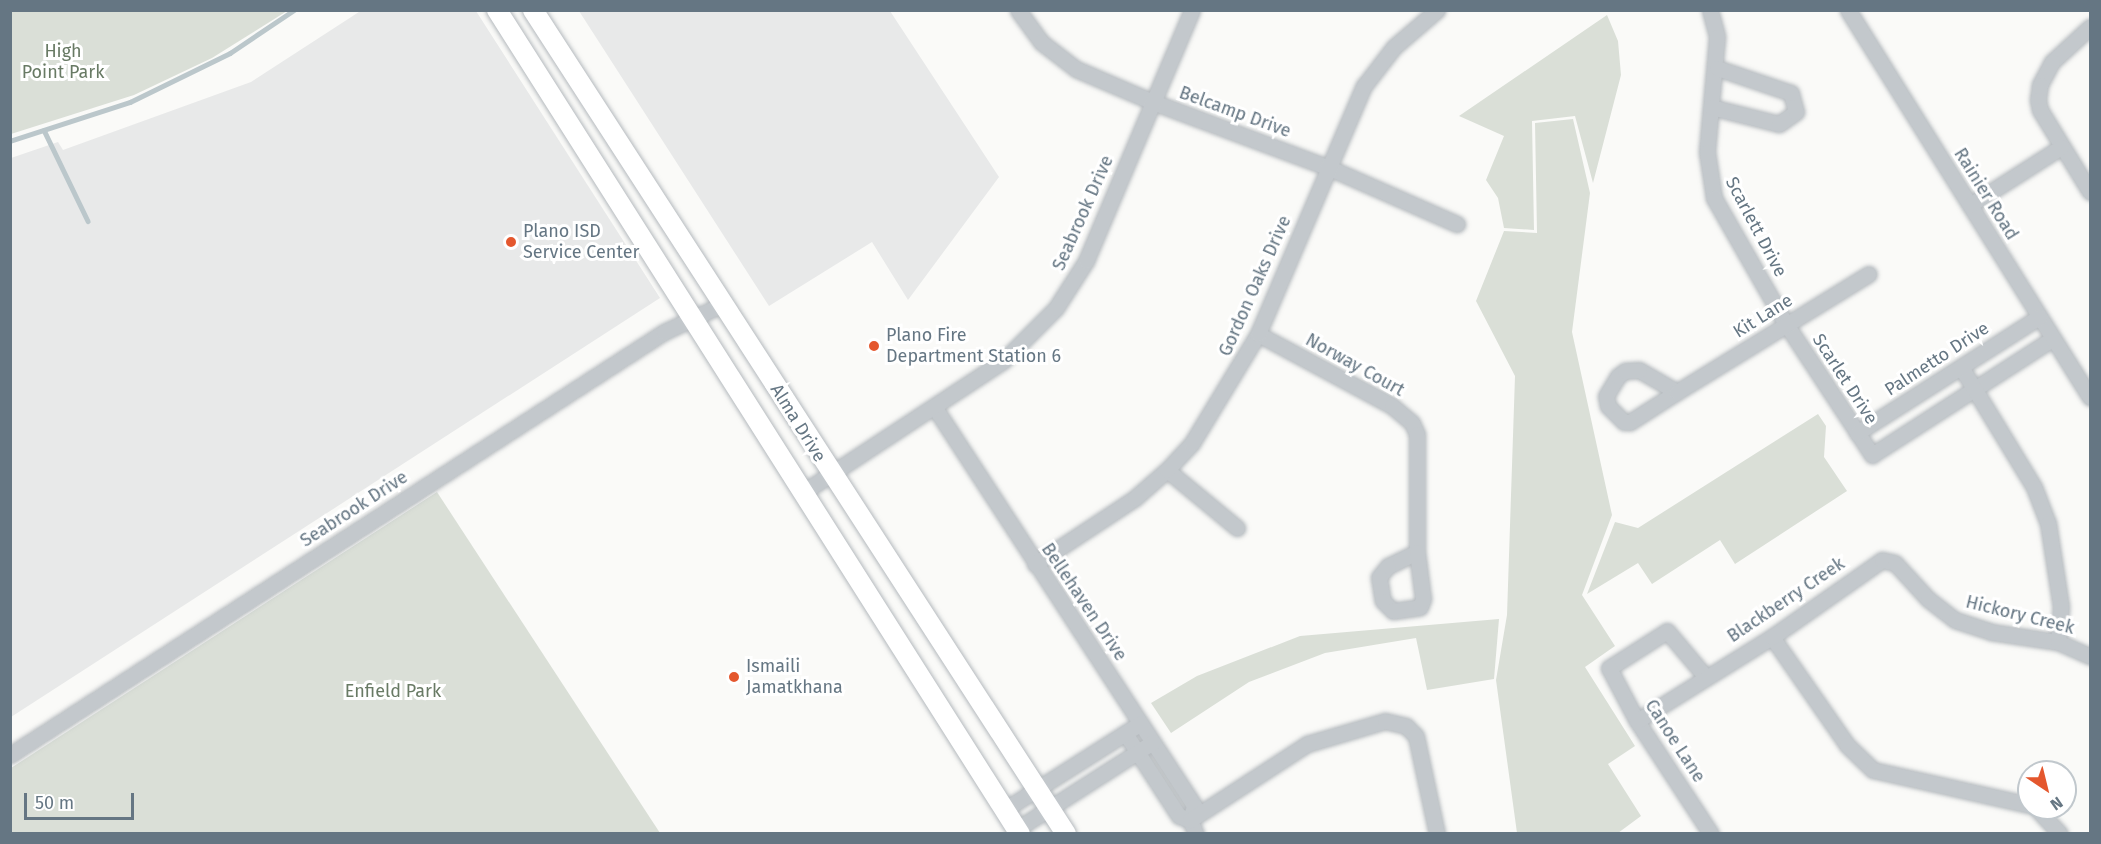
<!DOCTYPE html>
<style>
body{margin:0}
#map{position:relative;width:2101px;height:844px;overflow:hidden;background:#fafaf8;font-family:"Fira Sans",sans-serif}
div>[style]{position:absolute}
.built>*{inset:0;background:#e8e9e9}
.green>*{inset:0;background:#dadfd7}
.stream>*{height:4.5px;margin:-2.25px;padding:0 2.25px;transform-origin:2.25px;border-radius:2.25px;background:#bbc7cb}
.roads{filter:drop-shadow(0 0 2px #b5babe) drop-shadow(0 0 2px #b5babe)}
.minor>*{height:15px;margin:-7.5px;padding:0 7.5px;transform-origin:7.5px;border-radius:7.5px;background:#c3c8cc}
.major>*{height:20px;margin:-10px;padding:0 10px;transform-origin:10px;border-radius:10px;background:#fff}
.dots>*{width:16px;height:16px;translate:-50% -50%;box-sizing:border-box;border:3px solid #fff;border-radius:50%}
span{translate:-50% -50%;white-space:nowrap;text-align:center;line-height:1.15;-webkit-text-stroke:6px #fff;paint-order:stroke}
.park-label{font-size:18px;color:#687a64}
.street-label{font-size:18px;color:#657683}
.poi-label{font-size:18px;color:#657683}
.left{translate:0 -50%;text-align:left}
.frame{position:absolute;inset:0;border:12px solid #657683;pointer-events:none}
.north{position:absolute;left:2017px;top:760px;width:60px;height:60px;box-sizing:border-box;background:#fff;border:2px solid #c1c8cd;border-radius:50%;rotate:145deg;font-size:16px;font-weight:700;line-height:24px;text-align:center;color:#657683}
.north::after{content:'';display:block;margin:auto;width:21px;height:27px;background:#e4572e;clip-path:polygon(50% 0,100% 100%,50% 72%,0 100%)}
.scale{position:absolute;left:24px;top:793px;width:110px;height:27px;box-sizing:border-box;border:3px solid #657683;border-top:0;padding-left:8px;font-size:18px;line-height:21px;white-space:nowrap;color:#657683;-webkit-text-stroke:4px #fff;paint-order:stroke}
</style>
<div id="map">
<div class="built">
<div style="clip-path:polygon(362px 10px,476px 11px,660px 298px,11px 717px,11px 158px,58px 142px,63px 150px,251px 82px)"></div>
<div style="clip-path:polygon(579px 11px,890px 11px,999px 177px,908px 300px,872px 242px,769px 306px)"></div>
</div>
<div class="green">
<div style="clip-path:polygon(11px 10px,287px 10px,287px 11px,212px 58px,134px 95px,11px 134px)"></div>
<div style="clip-path:polygon(1607px 15px,1618px 41px,1621px 75px,1593px 183px,1575px 116px,1532px 121px,1534px 230px,1504px 228px,1498px 198px,1486px 180px,1504px 136px,1459px 116px)"></div>
<div style="clip-path:polygon(1573px 119px,1590px 193px,1572px 332px,1612px 515px,1582px 595px,1615px 646px,1585px 667px,1635px 746px,1608px 764px,1641px 816px,1618px 833px,1517px 833px,1496px 680px,1507px 615px,1515px 376px,1476px 301px,1504px 231px,1537px 233px,1535px 123px)"></div>
<div style="clip-path:polygon(1818px 414px,1826px 426px,1824px 457px,1847px 491px,1735px 564px,1720px 540px,1652px 584px,1638px 563px,1587px 594px,1615px 522px,1638px 528px)"></div>
<div style="clip-path:polygon(437px 492px,660px 833px,11px 833px,11px 768px)"></div>
<div style="clip-path:polygon(1499px 619px,1494px 679px,1427px 690px,1416px 638px,1325px 653px,1249px 682px,1171px 733px,1151px 703px,1197px 676px,1300px 636px)"></div>
</div>
<div class="stream">
<div style="left:44px;top:130px;width:101px;rotate:64.2deg"></div>
<div style="left:10px;top:141px;width:126px;rotate:-18deg"></div>
<div style="left:130px;top:102px;width:111px;rotate:-26.1deg"></div>
<div style="left:230px;top:53px;width:77px;rotate:-33.9deg"></div>
</div>
<div class="roads">
<div class="minor">
<div style="left:1018px;top:10px;width:39px;rotate:54deg"></div>
<div style="left:1041px;top:42px;width:44px;rotate:37.6deg"></div>
<div style="left:1076px;top:69px;width:84px;rotate:23.2deg"></div>
<div style="left:1153px;top:102px;width:186px;rotate:20.5deg"></div>
<div style="left:1327px;top:167px;width:142px;rotate:23.7deg"></div>
<div style="left:1710px;top:10px;width:28px;rotate:75deg"></div>
<div style="left:1717px;top:37px;width:115px;rotate:95deg"></div>
<div style="left:1707px;top:152px;width:47px;rotate:81.3deg"></div>
<div style="left:1714px;top:198px;width:145px;rotate:60.3deg"></div>
<div style="left:1786px;top:324px;width:157px;rotate:56.7deg"></div>
<div style="left:1872px;top:455px;width:214px;rotate:-32.8deg"></div>
<div style="left:1848px;top:10px;width:457px;rotate:58deg"></div>
<div style="left:2090px;top:27px;width:52px;rotate:137.4deg"></div>
<div style="left:2052px;top:62px;width:26px;rotate:118deg"></div>
<div style="left:2040px;top:85px;width:15px;rotate:98deg"></div>
<div style="left:2038px;top:100px;width:10px;rotate:79deg"></div>
<div style="left:2040px;top:110px;width:96px;rotate:58.6deg"></div>
<div style="left:1711px;top:107px;width:70px;rotate:14deg"></div>
<div style="left:1779px;top:124px;width:21px;rotate:-35deg"></div>
<div style="left:1796px;top:112px;width:20px;rotate:-105deg"></div>
<div style="left:1791px;top:93px;width:78px;rotate:-161.3deg"></div>
<div style="left:1970px;top:205px;width:108px;rotate:-32.5deg"></div>
<div style="left:1258px;top:334px;width:152px;rotate:28.2deg"></div>
<div style="left:1392px;top:406px;width:26px;rotate:40deg"></div>
<div style="left:1412px;top:423px;width:12px;rotate:66deg"></div>
<div style="left:1417px;top:434px;width:118px;rotate:90deg"></div>
<div style="left:1417px;top:552px;width:32px;rotate:154deg"></div>
<div style="left:1388px;top:566px;width:14px;rotate:129deg"></div>
<div style="left:1379px;top:577px;width:24px;rotate:81deg"></div>
<div style="left:1383px;top:601px;width:14px;rotate:45deg"></div>
<div style="left:1393px;top:611px;width:27px;rotate:-8deg"></div>
<div style="left:1420px;top:607px;width:9px;rotate:-69deg"></div>
<div style="left:1423px;top:599px;width:47px;rotate:-97.3deg"></div>
<div style="left:1961px;top:367px;width:140px;rotate:58.7deg"></div>
<div style="left:2034px;top:487px;width:39px;rotate:69deg"></div>
<div style="left:2048px;top:523px;width:85px;rotate:81.2deg"></div>
<div style="left:2061px;top:607px;width:35px;rotate:95deg"></div>
<div style="left:1639px;top:370px;width:44px;rotate:30.1deg"></div>
<div style="left:1677px;top:392px;width:56px;rotate:147.4deg"></div>
<div style="left:1630px;top:422px;width:6px;rotate:180deg"></div>
<div style="left:1624px;top:422px;width:23px;rotate:-135deg"></div>
<div style="left:1608px;top:406px;width:10px;rotate:-101deg"></div>
<div style="left:1606px;top:396px;width:23px;rotate:-59deg"></div>
<div style="left:1618px;top:376px;width:9px;rotate:-36deg"></div>
<div style="left:1625px;top:371px;width:14px;rotate:-4deg"></div>
<div style="left:1677px;top:392px;width:225px;rotate:-31.6deg"></div>
<div style="left:935px;top:408px;width:475px;rotate:56.9deg"></div>
<div style="left:1194px;top:806px;width:15px;rotate:106deg"></div>
<div style="left:1190px;top:820px;width:15px;rotate:67deg"></div>
<div style="left:1857px;top:433px;width:216px;rotate:-32.5deg"></div>
<div style="left:1167px;top:470px;width:91px;rotate:39.6deg"></div>
<div style="left:805px;top:491px;width:237px;rotate:-33.3deg"></div>
<div style="left:1003px;top:361px;width:75px;rotate:-45deg"></div>
<div style="left:1056px;top:308px;width:56px;rotate:-57.4deg"></div>
<div style="left:1086px;top:261px;width:272px;rotate:-67.1deg"></div>
<div style="left:1035px;top:564px;width:120px;rotate:-33.4deg"></div>
<div style="left:1135px;top:498px;width:43px;rotate:-41.2deg"></div>
<div style="left:1167px;top:470px;width:37px;rotate:-47deg"></div>
<div style="left:1192px;top:443px;width:127px;rotate:-58.8deg"></div>
<div style="left:1258px;top:334px;width:270px;rotate:-66.9deg"></div>
<div style="left:1364px;top:86px;width:49px;rotate:-52.4deg"></div>
<div style="left:1394px;top:47px;width:57px;rotate:-40.7deg"></div>
<div style="left:1772px;top:637px;width:131px;rotate:55.2deg"></div>
<div style="left:1847px;top:745px;width:36px;rotate:44deg"></div>
<div style="left:1873px;top:770px;width:160px;rotate:12.6deg"></div>
<div style="left:1705px;top:676px;width:59px;rotate:-130.2deg"></div>
<div style="left:1667px;top:631px;width:69px;rotate:147.5deg"></div>
<div style="left:1609px;top:668px;width:60px;rotate:62.2deg"></div>
<div style="left:1637px;top:721px;width:135px;rotate:56.8deg"></div>
<div style="left:1637px;top:721px;width:159px;rotate:-31.9deg"></div>
<div style="left:1772px;top:637px;width:134px;rotate:-35deg"></div>
<div style="left:1882px;top:560px;width:13px;rotate:13deg"></div>
<div style="left:1895px;top:563px;width:49px;rotate:47.5deg"></div>
<div style="left:1928px;top:599px;width:34px;rotate:38deg"></div>
<div style="left:1955px;top:620px;width:38px;rotate:18deg"></div>
<div style="left:1991px;top:632px;width:68px;rotate:8.5deg"></div>
<div style="left:2058px;top:642px;width:35px;rotate:24deg"></div>
<div style="left:1125px;top:733px;width:99px;rotate:57deg"></div>
<div style="left:1179px;top:816px;width:12px;rotate:20deg"></div>
<div style="left:10px;top:755px;width:779px;rotate:-32.89deg"></div>
<div style="left:664px;top:332px;width:65px;rotate:-25.4deg"></div>
<div style="left:2036px;top:808px;width:35px;rotate:47deg"></div>
<div style="left:1004px;top:810px;width:162px;rotate:-32.4deg"></div>
<div style="left:1190px;top:820px;width:140px;rotate:-33deg"></div>
<div style="left:1307px;top:744px;width:81px;rotate:-16.4deg"></div>
<div style="left:1385px;top:721px;width:22px;rotate:13deg"></div>
<div style="left:1406px;top:726px;width:14px;rotate:45deg"></div>
<div style="left:1416px;top:736px;width:100px;rotate:77.9deg"></div>
<div style="left:1017px;top:829px;width:161px;rotate:-32.6deg"></div>
</div>
<div class="major">
<div style="left:497px;top:10px;width:976px;rotate:57.6deg"></div>
<div style="left:533px;top:10px;width:981px;rotate:57.1deg"></div>
</div>
</div>
<div class="dots">
<div style="left:511px;top:242px;background:#e4572e"></div>
<div style="left:874px;top:346px;background:#e4572e"></div>
<div style="left:734px;top:677px;background:#e4572e"></div>
</div>
<div class="park-label">
<span style="left:63px;top:62px">High<br>Point Park</span>
<span style="left:393px;top:691px">Enfield Park</span>
</div>
<div class="street-label">
<span style="left:1235px;top:112px;rotate:20deg">Belcamp Drive</span>
<span style="left:1986px;top:194px;rotate:58deg">Rainier Road</span>
<span style="left:1083px;top:213px;rotate:-66deg">Seabrook Drive</span>
<span style="left:1756px;top:227px;rotate:62deg">Scarlett Drive</span>
<span style="left:1255px;top:286px;rotate:-66deg">Gordon Oaks Drive</span>
<span style="left:1763px;top:316px;rotate:-32deg">Kit Lane</span>
<span style="left:1937px;top:359px;rotate:-33deg">Palmetto Drive</span>
<span style="left:1355px;top:365px;rotate:29deg">Norway Court</span>
<span style="left:1845px;top:379px;rotate:57deg">Scarlet Drive</span>
<span style="left:798px;top:423px;rotate:58deg">Alma Drive</span>
<span style="left:354px;top:509px;rotate:-33deg">Seabrook Drive</span>
<span style="left:1786px;top:600px;rotate:-34deg">Blackberry Creek</span>
<span style="left:1084px;top:602px;rotate:56deg">Bellehaven Drive</span>
<span style="left:2020px;top:615px;rotate:14deg">Hickory Creek</span>
<span style="left:1675px;top:741px;rotate:57deg">Canoe Lane</span>
</div>
<div class="poi-label">
<span class="left" style="left:523px;top:242px">Plano ISD<br>Service Center</span>
<span class="left" style="left:886px;top:346px">Plano Fire<br>Department Station 6</span>
<span class="left" style="left:746px;top:677px">Ismaili<br>Jamatkhana</span>
</div>
<div class="frame"></div>
<div class="north">N</div>
<div class="scale">50 m</div>
</div>
